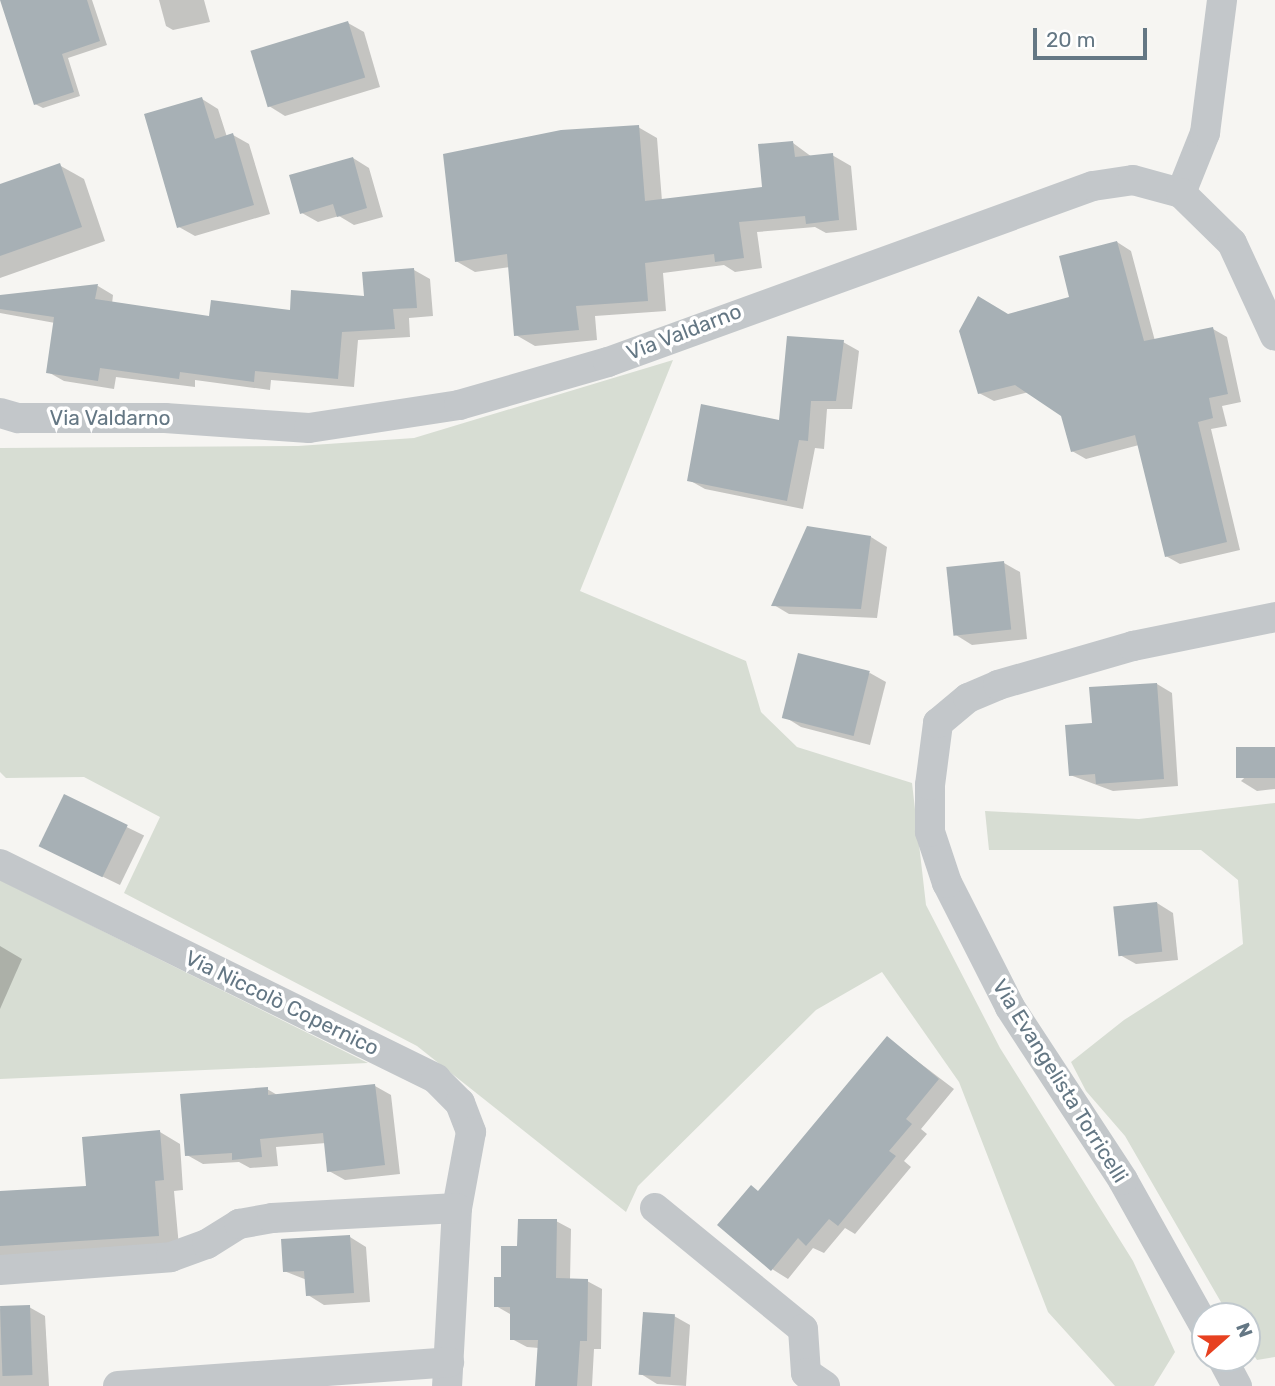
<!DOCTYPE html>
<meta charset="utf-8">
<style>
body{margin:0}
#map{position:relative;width:1275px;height:1386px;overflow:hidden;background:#f6f5f2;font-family:Rubik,sans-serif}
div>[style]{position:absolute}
.green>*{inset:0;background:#d7ddd3}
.shadow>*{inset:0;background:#0003;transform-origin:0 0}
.building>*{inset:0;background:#a7b0b5;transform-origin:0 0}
.street>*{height:30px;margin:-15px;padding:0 15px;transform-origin:15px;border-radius:15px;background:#c3c7ca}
span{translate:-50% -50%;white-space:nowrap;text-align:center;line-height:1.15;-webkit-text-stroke:7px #fff;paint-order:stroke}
.street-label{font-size:21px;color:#647784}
.north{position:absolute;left:1191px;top:1302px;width:70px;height:70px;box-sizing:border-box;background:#fff;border:2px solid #c1c9ce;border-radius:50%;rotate:69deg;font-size:19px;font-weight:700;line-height:28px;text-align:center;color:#647784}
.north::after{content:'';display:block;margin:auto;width:24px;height:32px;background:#e74120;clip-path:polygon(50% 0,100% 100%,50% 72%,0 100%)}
.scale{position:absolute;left:1033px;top:28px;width:114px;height:32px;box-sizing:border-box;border:4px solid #647784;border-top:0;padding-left:9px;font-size:21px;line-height:24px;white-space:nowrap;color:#647784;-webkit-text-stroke:5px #fff;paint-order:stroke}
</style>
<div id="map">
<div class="green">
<div style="clip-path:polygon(673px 360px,580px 591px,746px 661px,761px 712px,797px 747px,912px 783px,926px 905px,1000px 1048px,1133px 1261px,1175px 1352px,1154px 1386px,1115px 1386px,1048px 1312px,959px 1082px,882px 972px,816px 1010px,638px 1186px,626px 1212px,417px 1046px,124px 893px,160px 817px,84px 777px,6px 778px,0 772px,0 448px,298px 446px,414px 438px)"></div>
<div style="clip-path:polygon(1275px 803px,1275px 1357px,1257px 1360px,1247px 1345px,1247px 1316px,1229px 1316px,1125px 1136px,1086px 1091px,1071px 1062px,1124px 1020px,1243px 944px,1238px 880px,1201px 850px,989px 850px,985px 811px,1139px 819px)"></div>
<div style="clip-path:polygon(0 880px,368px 1063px,0 1079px)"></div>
</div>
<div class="shadow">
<div style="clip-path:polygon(21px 0,92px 0,107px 45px,68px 58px,80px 96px,43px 108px,35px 104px)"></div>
<div style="clip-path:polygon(159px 0,204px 0,210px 22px,173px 30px,166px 26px)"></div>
<div style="clip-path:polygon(348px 23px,364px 32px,380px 87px,285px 116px,269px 106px)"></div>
<div style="clip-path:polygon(202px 99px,218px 109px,227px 137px,233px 135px,249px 144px,270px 214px,195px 236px,179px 227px)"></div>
<div style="clip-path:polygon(638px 127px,657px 138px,662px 201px,764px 189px,793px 143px,812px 157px,832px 155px,851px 166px,857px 230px,826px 233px,815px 227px,757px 232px,762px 268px,735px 272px,724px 265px,663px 273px,666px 311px,595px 316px,597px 340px,535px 346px,516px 335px,510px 267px,475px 272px,456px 261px)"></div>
<div style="clip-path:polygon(353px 158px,369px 168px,383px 217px,354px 225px,339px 216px,318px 222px,302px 213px)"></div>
<div style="clip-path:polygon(59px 165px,84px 179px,105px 241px,0 278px,0 186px)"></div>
<div style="clip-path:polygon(1117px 242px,1131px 251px,1155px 341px,1213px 329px,1227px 337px,1241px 402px,1222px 406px,1227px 426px,1211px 429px,1240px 550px,1180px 564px,1166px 556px,1139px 445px,1086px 459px,1072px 451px,1062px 415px,1029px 392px,994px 401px,979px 393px,1008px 316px,1071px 298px)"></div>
<div style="clip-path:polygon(414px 270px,430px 279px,433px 316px,409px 318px,410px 337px,358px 340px,354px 387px,271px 380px,270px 390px,195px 380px,195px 387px,116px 377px,114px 389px,64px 381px,48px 372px,55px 323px,0 313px,0 297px,98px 286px,113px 295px,112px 304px,211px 318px,291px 312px,366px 298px)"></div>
<div style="clip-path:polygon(843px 342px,859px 351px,852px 409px,827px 409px,824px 449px,815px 448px,803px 509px,705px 489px,689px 480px,781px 422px)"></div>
<div style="clip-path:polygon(871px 537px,887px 547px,877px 618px,789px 614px,774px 605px)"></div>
<div style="clip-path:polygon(1004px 563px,1020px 572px,1027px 639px,972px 645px,956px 635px)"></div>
<div style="clip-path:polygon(870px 673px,886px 682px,870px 745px,801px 727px,785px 717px)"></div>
<div style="clip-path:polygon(1157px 684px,1172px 693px,1178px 786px,1113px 791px,1070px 775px,1094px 725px)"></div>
<div style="clip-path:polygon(1275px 749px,1275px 789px,1257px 791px,1241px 781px)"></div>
<div style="left:65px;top:797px;width:88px;height:55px;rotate:26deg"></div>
<div style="clip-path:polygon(1157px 903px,1173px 913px,1178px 960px,1136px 964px,1120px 955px)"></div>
<div style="clip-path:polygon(0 946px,22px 959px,0 1009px)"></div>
<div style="clip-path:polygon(887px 1038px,954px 1089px,921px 1129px,927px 1134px,904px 1161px,911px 1167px,855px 1234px,845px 1228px,824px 1253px,813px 1248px,788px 1279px,772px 1269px)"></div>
<div style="clip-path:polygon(375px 1086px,391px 1095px,400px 1174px,345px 1180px,329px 1171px,326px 1143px,276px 1147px,278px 1166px,250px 1168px,239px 1162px,203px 1164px,187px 1155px,267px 1089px,279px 1096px)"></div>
<div style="clip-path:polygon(160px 1132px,180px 1144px,183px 1190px,174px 1191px,179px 1247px,0 1261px,0 1193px,88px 1187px)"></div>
<div style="clip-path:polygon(556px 1221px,571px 1229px,570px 1280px,587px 1281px,602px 1289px,601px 1349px,594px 1349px,592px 1386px,537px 1386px,539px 1348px,527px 1347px,512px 1339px,510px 1314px,496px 1306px,503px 1279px,519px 1248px)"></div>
<div style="clip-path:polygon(350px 1237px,366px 1247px,370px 1302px,324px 1305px,308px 1295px,307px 1280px,284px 1271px)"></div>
<div style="clip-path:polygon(29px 1307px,45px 1316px,49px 1386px,0 1386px,0 1309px)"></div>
<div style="clip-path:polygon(674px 1316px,690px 1325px,686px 1386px,657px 1384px,641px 1374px)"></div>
</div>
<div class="building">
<div style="clip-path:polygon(0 0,87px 0,100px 41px,62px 54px,74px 92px,34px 105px)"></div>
<div style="left:348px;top:21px;width:59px;height:102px;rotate:73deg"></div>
<div style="clip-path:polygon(202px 97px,215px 139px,233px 133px,254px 205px,177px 228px,144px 114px)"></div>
<div style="clip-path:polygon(639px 125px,645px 201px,762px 187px,758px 144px,793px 141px,795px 157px,833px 153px,839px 220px,806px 224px,805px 216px,739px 222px,744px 258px,715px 262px,714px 254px,645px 263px,648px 301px,576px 306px,579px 330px,514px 336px,507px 254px,455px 262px,443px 154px,561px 130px)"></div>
<div style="clip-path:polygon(353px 157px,367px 208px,337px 217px,333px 204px,300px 214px,289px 175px)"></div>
<div style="clip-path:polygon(60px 163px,82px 227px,0 256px,0 184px)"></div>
<div style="clip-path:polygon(1117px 241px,1144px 341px,1213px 327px,1228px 394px,1209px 398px,1213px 418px,1198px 422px,1227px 542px,1165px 557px,1135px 435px,1071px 452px,1061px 416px,1015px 385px,978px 394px,959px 331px,978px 296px,1008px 314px,1069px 297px,1059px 256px)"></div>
<div style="clip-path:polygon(414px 268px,417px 308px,393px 309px,395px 329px,342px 332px,338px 379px,255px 371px,254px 382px,180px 372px,179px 379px,100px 368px,98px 381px,46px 373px,54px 317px,0 309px,0 295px,98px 284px,95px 299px,209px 316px,211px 300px,290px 310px,291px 290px,364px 296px,362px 272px)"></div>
<div style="clip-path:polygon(787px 336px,844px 340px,836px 401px,811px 401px,808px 441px,799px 440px,787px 501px,687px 481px,701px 404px,779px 420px)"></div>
<div style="clip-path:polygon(807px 526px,871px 536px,861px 609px,771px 606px)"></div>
<div style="left:1004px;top:561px;width:69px;height:58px;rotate:84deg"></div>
<div style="left:798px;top:653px;width:74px;height:67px;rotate:14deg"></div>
<div style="clip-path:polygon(1157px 683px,1164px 779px,1096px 784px,1095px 774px,1069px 776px,1065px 725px,1092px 723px,1089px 687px)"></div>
<div style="left:1275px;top:747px;width:31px;height:39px;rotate:90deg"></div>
<div style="left:64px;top:794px;width:71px;height:58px;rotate:26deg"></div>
<div style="left:1157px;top:902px;width:50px;height:44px;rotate:84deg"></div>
<div style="clip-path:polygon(887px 1036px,939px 1079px,906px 1119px,912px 1124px,889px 1151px,896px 1156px,838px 1226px,829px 1219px,806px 1246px,798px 1238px,771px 1271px,717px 1225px,751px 1185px,758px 1191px)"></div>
<div style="clip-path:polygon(375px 1084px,385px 1165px,327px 1172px,323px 1133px,260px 1139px,262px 1157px,232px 1160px,232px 1153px,185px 1156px,180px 1094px,268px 1087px,268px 1095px)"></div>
<div style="clip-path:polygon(160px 1130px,164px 1180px,155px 1181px,159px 1236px,0 1246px,0 1191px,86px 1186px,82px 1137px)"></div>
<div style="clip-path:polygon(518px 1219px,557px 1219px,556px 1278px,588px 1279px,587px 1341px,580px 1341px,577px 1386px,535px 1386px,538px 1340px,510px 1340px,510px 1307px,494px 1307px,494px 1277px,501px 1277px,501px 1246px,517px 1246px)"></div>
<div style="clip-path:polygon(350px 1235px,354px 1293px,306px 1296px,304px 1271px,283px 1272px,281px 1239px)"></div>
<div style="left:30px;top:1305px;width:70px;height:30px;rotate:88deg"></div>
<div style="left:643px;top:1312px;width:32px;height:63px;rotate:4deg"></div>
</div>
<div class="street">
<div style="left:1181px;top:193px;width:65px;rotate:-68.2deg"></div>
<div style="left:1205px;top:133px;width:134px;rotate:-82.7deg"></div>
<div style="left:0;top:413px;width:19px;rotate:16deg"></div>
<div style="left:18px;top:418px;width:147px"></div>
<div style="left:165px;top:418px;width:144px;rotate:4deg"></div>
<div style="left:309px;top:428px;width:152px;rotate:-8.7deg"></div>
<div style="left:459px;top:405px;width:155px;rotate:-16.1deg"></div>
<div style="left:608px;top:362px;width:516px;rotate:-19.95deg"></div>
<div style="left:1093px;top:186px;width:40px;rotate:-8.5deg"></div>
<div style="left:1133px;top:180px;width:50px;rotate:15.2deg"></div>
<div style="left:1181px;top:193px;width:71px;rotate:44.4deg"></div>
<div style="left:1232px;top:243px;width:102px;rotate:65.2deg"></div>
<div style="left:0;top:864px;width:486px;rotate:26.2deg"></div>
<div style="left:436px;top:1079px;width:34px;rotate:45deg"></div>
<div style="left:460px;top:1103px;width:31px;rotate:69deg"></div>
<div style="left:471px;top:1132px;width:77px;rotate:100.4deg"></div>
<div style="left:457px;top:1208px;width:178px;rotate:93.2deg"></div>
<div style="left:655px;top:1208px;width:191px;rotate:39.3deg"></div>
<div style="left:803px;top:1329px;width:44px;rotate:86.1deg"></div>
<div style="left:806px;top:1373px;width:23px;rotate:34deg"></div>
<div style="left:0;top:1270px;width:171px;rotate:-4.3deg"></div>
<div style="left:171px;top:1257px;width:38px;rotate:-20deg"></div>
<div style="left:207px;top:1244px;width:38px;rotate:-32deg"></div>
<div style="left:239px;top:1224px;width:34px;rotate:-10deg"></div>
<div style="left:272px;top:1218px;width:185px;rotate:-3.1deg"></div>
<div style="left:1205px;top:1327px;width:168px;rotate:-119.2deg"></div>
<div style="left:1123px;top:1180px;width:207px;rotate:-123.2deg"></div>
<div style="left:1010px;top:1007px;width:139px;rotate:-116.9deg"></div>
<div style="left:947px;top:883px;width:54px;rotate:-108.4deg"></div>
<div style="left:930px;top:832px;width:47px;rotate:-90deg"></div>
<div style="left:930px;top:785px;width:63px;rotate:-82.6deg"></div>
<div style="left:938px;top:723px;width:39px;rotate:-40deg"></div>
<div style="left:968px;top:698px;width:33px;rotate:-23deg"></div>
<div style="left:998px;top:685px;width:141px;rotate:-16.1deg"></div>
<div style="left:1133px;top:646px;width:145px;rotate:-11.5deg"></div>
<div style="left:1222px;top:1358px;width:32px;rotate:62deg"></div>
<div style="left:118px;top:1386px;width:332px;rotate:-4.1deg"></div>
</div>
<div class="street-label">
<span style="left:684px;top:332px;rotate:-21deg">Via Valdarno</span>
<span style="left:110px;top:418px">Via Valdarno</span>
<span style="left:282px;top:1003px;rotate:26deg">Via Niccolò Copernico</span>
<span style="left:1060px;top:1081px;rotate:58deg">Via Evangelista Torricelli</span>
</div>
<div class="north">N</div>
<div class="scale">20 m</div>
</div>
